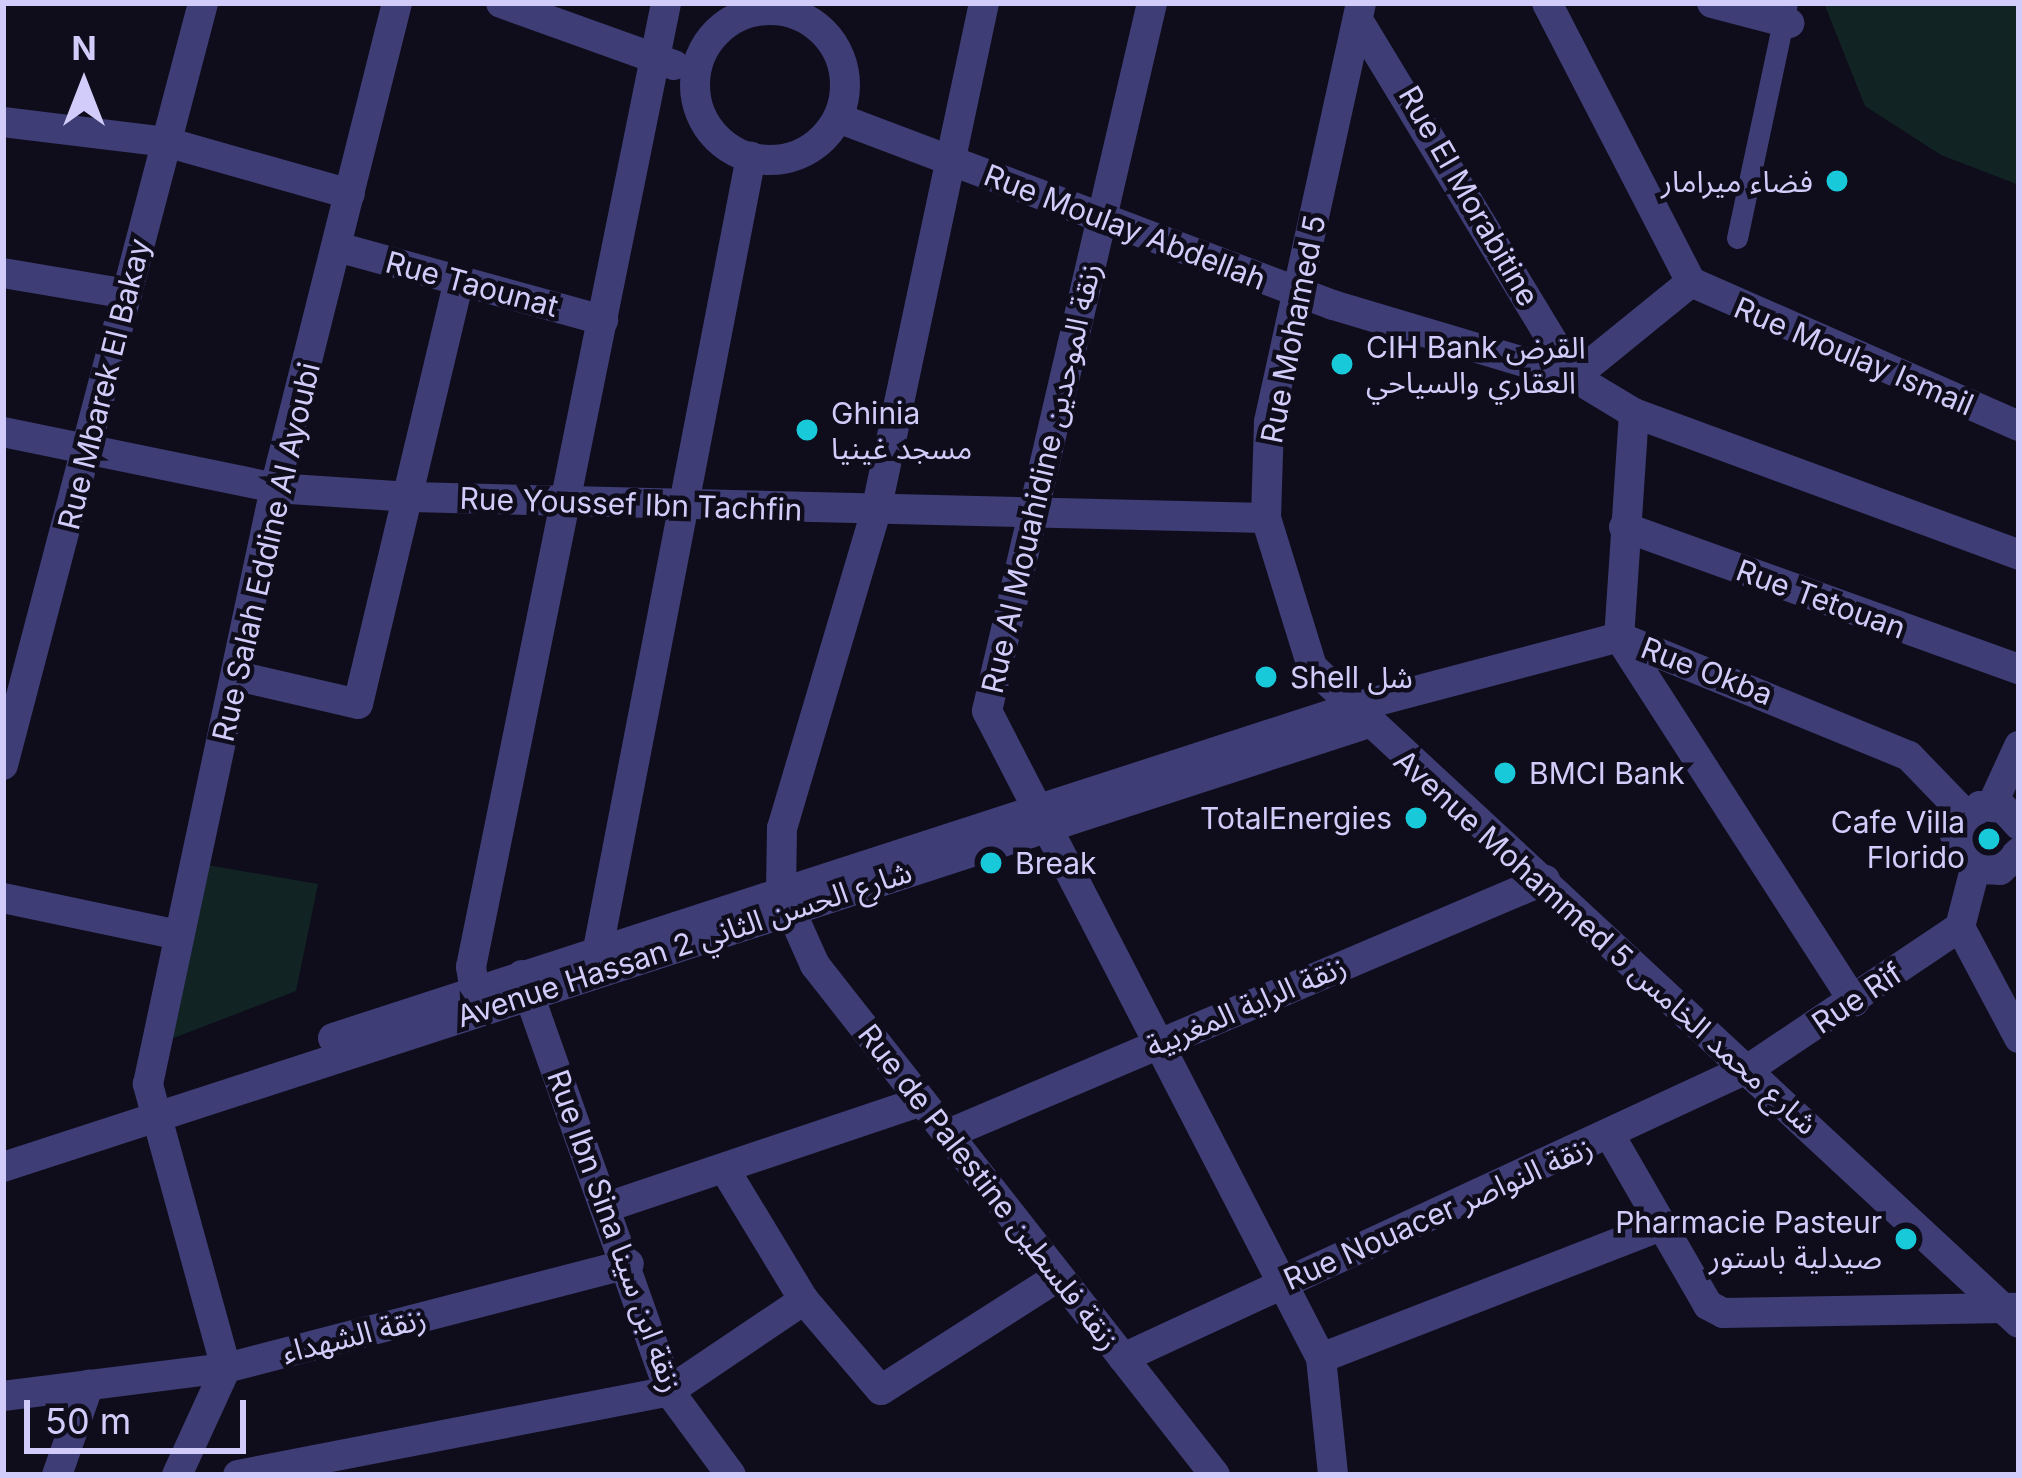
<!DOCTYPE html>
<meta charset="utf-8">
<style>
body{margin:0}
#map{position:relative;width:2022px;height:1478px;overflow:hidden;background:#0f0d1b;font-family:Inter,"Noto Sans Arabic",sans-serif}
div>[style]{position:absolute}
.green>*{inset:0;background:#112423}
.pedestrian>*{height:21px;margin:-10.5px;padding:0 10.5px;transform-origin:10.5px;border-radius:10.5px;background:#3e3d75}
.minor>*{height:30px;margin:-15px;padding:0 15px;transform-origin:15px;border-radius:15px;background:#3e3d75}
.minor>.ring{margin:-15px;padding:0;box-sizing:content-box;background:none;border:30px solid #3e3d75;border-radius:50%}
.tertiary>*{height:30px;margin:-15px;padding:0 15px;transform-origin:15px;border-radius:15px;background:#3e3d75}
.dots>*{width:33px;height:33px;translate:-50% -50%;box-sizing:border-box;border:6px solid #0f0d1b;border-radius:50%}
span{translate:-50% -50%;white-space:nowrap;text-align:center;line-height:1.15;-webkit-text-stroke:9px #0f0d1b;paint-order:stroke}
.poi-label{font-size:30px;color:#d1ccf9}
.right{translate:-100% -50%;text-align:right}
.left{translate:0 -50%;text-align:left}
.street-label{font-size:30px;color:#d1ccf9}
.frame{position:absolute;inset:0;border:6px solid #d1ccf9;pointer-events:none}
.north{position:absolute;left:24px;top:24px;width:120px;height:120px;-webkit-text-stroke:9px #0f0d1b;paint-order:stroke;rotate:0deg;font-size:33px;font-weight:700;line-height:48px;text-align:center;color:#d1ccf9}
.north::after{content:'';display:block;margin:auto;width:42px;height:54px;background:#d1ccf9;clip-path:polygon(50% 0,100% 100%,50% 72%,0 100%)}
.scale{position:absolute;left:24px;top:1400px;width:222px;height:54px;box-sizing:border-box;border:6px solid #d1ccf9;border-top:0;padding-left:15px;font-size:36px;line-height:42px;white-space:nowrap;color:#d1ccf9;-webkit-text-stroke:9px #0f0d1b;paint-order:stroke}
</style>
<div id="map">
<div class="green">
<div style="clip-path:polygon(1824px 3px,2019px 3px,2019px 185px,1941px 155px,1865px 106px)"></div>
<div style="clip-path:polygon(207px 865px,318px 884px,296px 991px,163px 1042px)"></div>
</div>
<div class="pedestrian">
<div style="left:1737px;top:238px;width:240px;rotate:-78deg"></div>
</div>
<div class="minor">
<div style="left:501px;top:3px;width:184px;rotate:19.7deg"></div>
<div style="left:984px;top:3px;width:519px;rotate:102deg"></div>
<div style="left:876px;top:511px;width:331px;rotate:106.5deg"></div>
<div style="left:782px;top:828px;width:61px;rotate:90.9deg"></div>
<div style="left:781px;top:889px;width:83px;rotate:65.9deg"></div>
<div style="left:815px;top:965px;width:648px;rotate:51.89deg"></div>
<div style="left:1152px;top:3px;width:727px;rotate:103.12deg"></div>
<div style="left:987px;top:711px;width:728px;rotate:62.7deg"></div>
<div style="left:1321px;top:1358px;width:118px;rotate:84.1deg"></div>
<div style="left:1547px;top:3px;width:314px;rotate:62.7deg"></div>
<div style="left:1712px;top:3px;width:80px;rotate:14.6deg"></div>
<div class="ring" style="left:695px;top:10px;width:120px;height:120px"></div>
<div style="left:1358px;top:20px;width:417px;rotate:58.8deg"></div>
<div style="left:1574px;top:377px;width:151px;rotate:-39.1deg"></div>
<div style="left:838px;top:118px;width:529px;rotate:20.7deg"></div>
<div style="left:1333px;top:305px;width:252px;rotate:16.6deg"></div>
<div style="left:1574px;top:377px;width:70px;rotate:31deg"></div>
<div style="left:1634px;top:413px;width:410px;rotate:20.2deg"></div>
<div style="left:3px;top:122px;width:164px;rotate:7deg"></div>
<div style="left:166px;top:142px;width:191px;rotate:15.8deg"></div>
<div style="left:341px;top:248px;width:272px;rotate:15.4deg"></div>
<div style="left:3px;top:273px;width:126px;rotate:9.6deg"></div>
<div style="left:1691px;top:282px;width:358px;rotate:23.7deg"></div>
<div style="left:1634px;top:413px;width:225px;rotate:93.8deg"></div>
<div style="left:1619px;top:637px;width:434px;rotate:57.2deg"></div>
<div style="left:3px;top:432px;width:278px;rotate:11.6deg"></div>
<div style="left:275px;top:488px;width:136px;rotate:3.8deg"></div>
<div style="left:411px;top:497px;width:855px;rotate:1.41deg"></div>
<div style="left:1624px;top:527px;width:420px;rotate:19.8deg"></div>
<div style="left:237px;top:676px;width:124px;rotate:13deg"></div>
<div style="left:358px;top:704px;width:435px;rotate:-76.6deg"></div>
<div style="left:1351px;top:708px;width:277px;rotate:-14.8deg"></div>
<div style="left:1619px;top:637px;width:313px;rotate:22.3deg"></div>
<div style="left:1909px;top:756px;width:81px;rotate:46deg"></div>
<div style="left:3px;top:765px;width:788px;rotate:-75.29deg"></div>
<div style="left:1992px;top:805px;width:65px;rotate:-65.4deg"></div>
<div style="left:2019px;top:825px;width:23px;rotate:-133deg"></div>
<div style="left:2003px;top:808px;width:23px;rotate:-175deg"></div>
<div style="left:1980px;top:806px;width:38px;rotate:131deg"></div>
<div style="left:1955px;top:835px;width:39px;rotate:60deg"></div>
<div style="left:1975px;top:869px;width:25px;rotate:2deg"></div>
<div style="left:2000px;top:870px;width:26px;rotate:-43deg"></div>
<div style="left:3px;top:898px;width:179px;rotate:11.9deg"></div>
<div style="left:1960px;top:927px;width:126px;rotate:62deg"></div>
<div style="left:1960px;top:927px;width:60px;rotate:-75.5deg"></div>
<div style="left:598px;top:949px;width:807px;rotate:-79.07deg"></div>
<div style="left:522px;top:975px;width:441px;rotate:70.5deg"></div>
<div style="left:669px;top:1391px;width:104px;rotate:53.6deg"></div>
<div style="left:478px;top:1010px;width:44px;rotate:-99.2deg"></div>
<div style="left:471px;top:967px;width:984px;rotate:-78.56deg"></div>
<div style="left:948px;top:1134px;width:649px;rotate:-23.05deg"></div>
<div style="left:1611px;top:1137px;width:194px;rotate:60deg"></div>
<div style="left:1708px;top:1305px;width:17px;rotate:28deg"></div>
<div style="left:1723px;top:1313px;width:296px;rotate:-1deg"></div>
<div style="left:727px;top:1173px;width:149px;rotate:58.8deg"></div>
<div style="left:804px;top:1300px;width:118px;rotate:49.5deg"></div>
<div style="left:881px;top:1390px;width:211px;rotate:-32.6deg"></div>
<div style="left:607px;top:1207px;width:332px;rotate:-18.6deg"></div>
<div style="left:1123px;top:1358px;width:694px;rotate:-24.87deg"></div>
<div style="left:1753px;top:1066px;width:249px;rotate:-33.9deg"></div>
<div style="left:1321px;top:1358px;width:362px;rotate:-21.2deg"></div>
<div style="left:3px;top:1396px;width:225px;rotate:-7.2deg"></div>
<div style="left:226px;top:1368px;width:416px;rotate:-14.5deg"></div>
<div style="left:57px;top:1475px;width:96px;rotate:-70.6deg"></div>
<div style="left:177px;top:1475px;width:118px;rotate:-65.4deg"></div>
<div style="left:226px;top:1368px;width:295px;rotate:-105.4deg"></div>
<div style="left:148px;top:1084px;width:609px;rotate:-77.97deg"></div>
<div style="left:275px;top:488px;width:500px;rotate:-75.88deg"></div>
<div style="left:238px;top:1475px;width:439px;rotate:-11deg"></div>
<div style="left:669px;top:1391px;width:163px;rotate:-34deg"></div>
</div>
<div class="tertiary">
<div style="left:1361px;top:3px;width:429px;rotate:102.4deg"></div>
<div style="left:1269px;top:422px;width:96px;rotate:91.8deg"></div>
<div style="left:1266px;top:518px;width:156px;rotate:72.8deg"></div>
<div style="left:1312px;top:667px;width:964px;rotate:42.86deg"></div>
<div style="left:333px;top:1038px;width:1070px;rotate:-17.96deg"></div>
<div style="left:3px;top:1167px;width:1433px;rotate:-18.01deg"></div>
</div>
<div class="dots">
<div style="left:1837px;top:181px;background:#18c9da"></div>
<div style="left:1342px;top:364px;background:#18c9da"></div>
<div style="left:807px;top:430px;background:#18c9da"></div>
<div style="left:1266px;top:677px;background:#18c9da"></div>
<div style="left:1505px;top:773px;background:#18c9da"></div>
<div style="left:1416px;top:818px;background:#18c9da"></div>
<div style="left:1989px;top:839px;background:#18c9da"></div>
<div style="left:991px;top:863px;background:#18c9da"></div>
<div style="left:1906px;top:1239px;background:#18c9da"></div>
</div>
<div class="poi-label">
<span class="right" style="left:1813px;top:181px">فضاء ميرامار</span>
<span class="left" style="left:1366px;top:364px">CIH Bank القرض<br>العقاري والسياحي</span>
<span class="left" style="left:831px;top:430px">Ghinia<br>مسجد غينيا</span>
<span class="left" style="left:1290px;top:677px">Shell شل</span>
<span class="left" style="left:1529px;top:773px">BMCI Bank</span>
<span class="right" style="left:1392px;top:818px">TotalEnergies</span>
<span class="right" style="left:1965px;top:839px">Cafe Villa<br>Florido</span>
<span class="left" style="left:1015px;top:863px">Break</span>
<span class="right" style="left:1882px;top:1239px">Pharmacie Pasteur<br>صيدلية باستور</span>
</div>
<div class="street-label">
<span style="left:1469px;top:196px;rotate:60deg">Rue El Morabitine</span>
<span style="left:1125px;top:227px;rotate:21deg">Rue Moulay Abdellah</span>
<span style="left:472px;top:284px;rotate:15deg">Rue Taounat</span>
<span style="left:1293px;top:329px;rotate:-79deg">Rue Mohamed 5</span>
<span style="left:1854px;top:356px;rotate:23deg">Rue Moulay Ismail</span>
<span style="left:104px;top:384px;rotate:-76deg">Rue Mbarek El Bakay</span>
<span style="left:1041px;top:478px;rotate:-77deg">Rue Al Mouahidine زنقة الموحدين</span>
<span style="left:631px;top:504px;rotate:2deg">Rue Youssef Ibn Tachfin</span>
<span style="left:266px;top:552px;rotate:-77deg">Rue Salah Eddine Al Ayoubi</span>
<span style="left:1821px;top:599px;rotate:20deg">Rue Tetouan</span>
<span style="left:1707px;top:671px;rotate:21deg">Rue Okba</span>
<span style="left:1606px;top:942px;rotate:42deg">Avenue Mohammed 5 شارع محمد الخامس</span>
<span style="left:684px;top:944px;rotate:-18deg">Avenue Hassan 2 شارع الحسن الثاني</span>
<span style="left:1857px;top:998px;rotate:-34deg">Rue Rif</span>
<span style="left:1246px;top:1006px;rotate:-23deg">زنقة الراية المغربية</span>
<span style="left:989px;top:1187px;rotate:52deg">Rue de Palestine زنقة فلسطين</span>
<span style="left:1438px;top:1213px;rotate:-24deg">Rue Nouacer زنقة النواصر</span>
<span style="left:615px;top:1231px;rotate:70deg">Rue Ibn Sina زنقة ابن سينا</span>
<span style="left:354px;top:1335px;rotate:-14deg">زنقة الشهداء</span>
</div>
<div class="frame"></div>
<div class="north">N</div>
<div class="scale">50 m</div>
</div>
